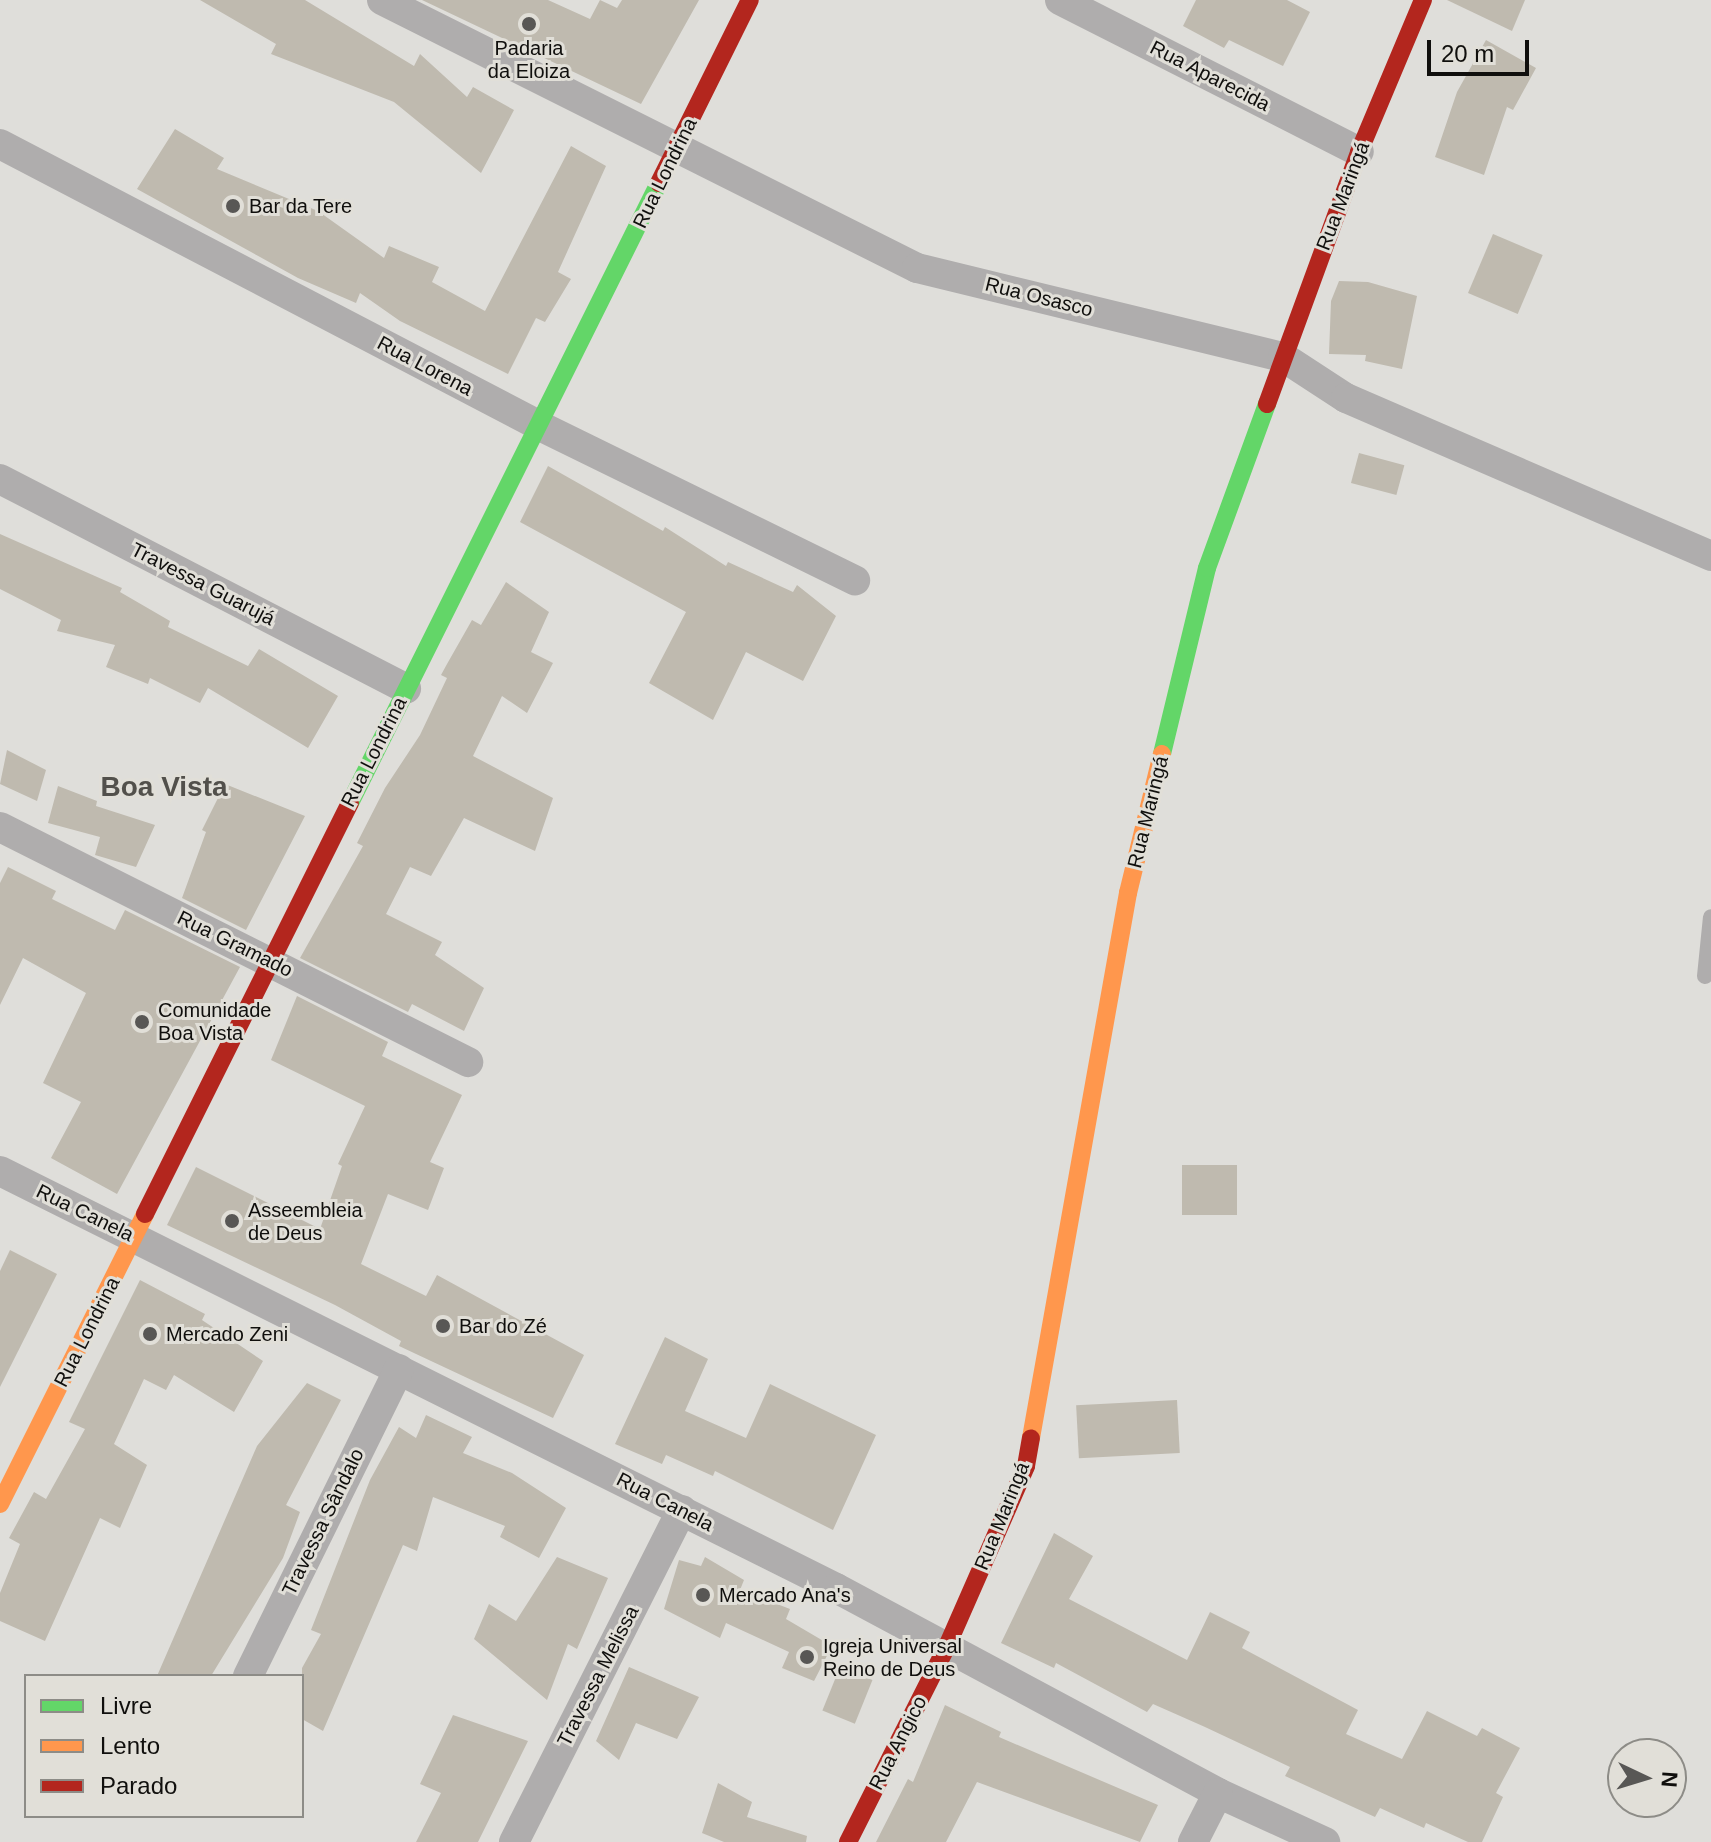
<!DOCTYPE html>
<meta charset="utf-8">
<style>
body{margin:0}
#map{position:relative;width:1711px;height:1842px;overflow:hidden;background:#dfdeda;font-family:Arial,sans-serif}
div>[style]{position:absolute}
.building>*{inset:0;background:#bfbaaf;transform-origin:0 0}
.lane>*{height:16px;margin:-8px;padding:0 8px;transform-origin:8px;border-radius:8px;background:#afadad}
.street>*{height:30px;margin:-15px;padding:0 15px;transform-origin:15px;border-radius:15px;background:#afadad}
.fast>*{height:18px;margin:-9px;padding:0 9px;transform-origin:9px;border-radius:9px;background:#63d668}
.slow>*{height:18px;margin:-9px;padding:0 9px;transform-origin:9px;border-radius:9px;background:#ff974d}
.jam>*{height:18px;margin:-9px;padding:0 9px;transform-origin:9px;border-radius:9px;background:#b3261e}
.dots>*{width:22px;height:22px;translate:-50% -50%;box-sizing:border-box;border:4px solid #e1dfd8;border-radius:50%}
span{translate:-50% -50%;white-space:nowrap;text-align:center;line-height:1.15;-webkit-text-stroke:6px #e1dfd8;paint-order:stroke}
.poi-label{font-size:20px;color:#100f0d}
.left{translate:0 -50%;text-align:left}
.street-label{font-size:20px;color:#100f0d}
.district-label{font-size:28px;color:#52504b;font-weight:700}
.legend{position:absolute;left:24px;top:1674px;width:280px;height:144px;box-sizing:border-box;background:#e1dfd8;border:2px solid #8d8c87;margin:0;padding:10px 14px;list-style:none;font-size:24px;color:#100f0d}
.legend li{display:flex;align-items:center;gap:16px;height:40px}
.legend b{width:40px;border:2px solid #8d8c87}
.north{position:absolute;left:1607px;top:1738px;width:80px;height:80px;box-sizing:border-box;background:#e1dfd8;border:2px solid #8d8c87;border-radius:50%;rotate:94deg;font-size:22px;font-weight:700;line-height:32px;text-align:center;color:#100f0d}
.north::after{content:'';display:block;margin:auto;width:28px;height:36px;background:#585755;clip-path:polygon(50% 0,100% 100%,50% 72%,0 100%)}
.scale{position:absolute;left:1427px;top:40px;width:102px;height:36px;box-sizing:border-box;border:4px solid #100f0d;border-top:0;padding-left:10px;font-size:24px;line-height:28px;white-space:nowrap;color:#100f0d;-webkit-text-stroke:6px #e1dfd8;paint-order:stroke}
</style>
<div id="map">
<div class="building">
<div style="clip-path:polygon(200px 0,305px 0,414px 66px,420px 54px,467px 97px,473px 87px,514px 110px,481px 173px,394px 102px,271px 54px,276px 44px)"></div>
<div style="clip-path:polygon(422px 0,548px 0,590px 19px,600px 0,617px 8px,622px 0,699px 0,641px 104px)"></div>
<div style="clip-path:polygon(1196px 0,1287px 0,1310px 12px,1283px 66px,1229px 40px,1224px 48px,1183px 26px)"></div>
<div style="clip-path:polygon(1447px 0,1525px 0,1512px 31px)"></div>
<div style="clip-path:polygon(1486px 40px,1536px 68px,1513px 110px,1507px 107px,1484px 175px,1435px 157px,1457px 92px)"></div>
<div style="clip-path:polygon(175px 129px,224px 158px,217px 169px,318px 211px,384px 258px,389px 246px,439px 267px,432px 282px,485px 311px,571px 146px,606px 166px,558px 272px,571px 279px,545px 322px,536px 318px,508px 374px,400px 321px,360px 293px,356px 303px,298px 278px,137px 189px)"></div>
<div style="left:1493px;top:234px;width:54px;height:64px;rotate:23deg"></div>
<div style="clip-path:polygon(1339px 281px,1368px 282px,1417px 296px,1402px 369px,1365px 361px,1366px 355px,1329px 354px,1331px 301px)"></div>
<div style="left:1359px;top:453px;width:47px;height:31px;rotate:15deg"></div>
<div style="clip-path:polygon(548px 466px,663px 531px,665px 527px,726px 566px,728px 562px,793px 592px,797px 585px,836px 616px,803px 681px,746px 652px,713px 720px,649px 683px,686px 612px,520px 522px)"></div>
<div style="clip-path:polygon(0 534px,122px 588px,120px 592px,170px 621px,168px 627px,248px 666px,259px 649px,338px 696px,308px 748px,208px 688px,200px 703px,150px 678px,148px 684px,106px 667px,115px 645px,57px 631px,61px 620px,0 589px)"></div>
<div style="clip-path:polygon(506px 582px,549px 612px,531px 652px,553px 663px,527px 713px,502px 696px,473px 756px,553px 798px,535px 851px,464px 818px,431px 876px,410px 867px,386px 914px,442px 942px,435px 955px,484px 988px,464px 1031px,412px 1004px,408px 1012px,300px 958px,363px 846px,357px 843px,385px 788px,420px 735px,447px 678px,441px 675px,447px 664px,472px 620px,481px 625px)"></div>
<div style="clip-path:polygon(7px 750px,46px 770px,37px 801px,0 784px)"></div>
<div style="clip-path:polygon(225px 784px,305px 816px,246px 930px,182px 898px,206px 832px,202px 830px)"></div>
<div style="clip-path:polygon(58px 786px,97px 801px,96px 806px,155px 825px,136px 867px,95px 855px,100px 837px,48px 823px)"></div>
<div style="clip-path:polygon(8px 867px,56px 891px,52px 899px,115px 930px,125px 910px,240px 967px,117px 1194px,51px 1158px,81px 1102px,43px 1083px,86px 993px,23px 958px,0 1005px,0 883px)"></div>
<div style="clip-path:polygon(297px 996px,388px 1042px,382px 1056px,462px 1095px,430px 1162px,444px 1168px,428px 1210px,388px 1194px,361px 1264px,426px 1296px,437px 1275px,584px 1355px,553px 1418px,399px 1346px,401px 1341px,335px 1305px,167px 1225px,196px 1167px,320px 1229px,342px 1166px,338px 1164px,365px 1106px,271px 1060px)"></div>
<div style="left:1237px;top:1165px;width:50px;height:55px;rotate:90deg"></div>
<div style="clip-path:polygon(10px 1250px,57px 1274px,0 1387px,0 1271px)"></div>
<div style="clip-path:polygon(140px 1280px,205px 1314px,202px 1320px,263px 1361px,234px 1412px,174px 1375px,166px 1390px,144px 1379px,114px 1444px,147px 1465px,120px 1528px,100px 1518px,45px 1641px,0 1621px,0 1593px,20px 1544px,9px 1538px,34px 1492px,46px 1499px,85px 1429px,69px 1422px)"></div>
<div style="clip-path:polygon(665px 1337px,708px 1359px,685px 1411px,746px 1438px,770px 1384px,876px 1435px,833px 1530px,715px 1471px,713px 1476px,666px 1455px,662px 1464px,615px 1444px)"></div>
<div style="clip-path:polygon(307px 1383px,341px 1400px,286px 1505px,300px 1512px,283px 1558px,211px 1676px,157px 1676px,257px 1446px)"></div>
<div style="left:1177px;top:1400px;width:53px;height:101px;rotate:87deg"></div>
<div style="clip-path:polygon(426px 1415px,472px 1437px,463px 1453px,512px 1473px,566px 1508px,539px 1558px,500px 1537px,505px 1526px,433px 1497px,417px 1551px,403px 1545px,323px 1731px,302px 1719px,302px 1668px,321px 1634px,311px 1630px,370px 1480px,399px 1427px,416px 1438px)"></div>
<div style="clip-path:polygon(1054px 1533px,1093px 1556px,1069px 1599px,1187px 1660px,1210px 1612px,1250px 1632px,1242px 1648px,1358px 1710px,1346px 1734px,1402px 1759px,1427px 1711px,1477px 1736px,1482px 1728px,1520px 1748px,1496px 1793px,1503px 1797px,1482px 1842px,1468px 1842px,1426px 1823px,1424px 1828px,1380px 1808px,1375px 1817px,1285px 1776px,1290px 1767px,1205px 1727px,1153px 1704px,1147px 1712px,1056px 1663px,1054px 1668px,1001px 1643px)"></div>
<div style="clip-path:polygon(557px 1557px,608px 1578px,577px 1649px,568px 1644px,547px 1700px,474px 1639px,489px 1604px,516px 1621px)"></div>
<div style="clip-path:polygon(705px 1557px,744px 1580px,740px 1590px,790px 1609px,786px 1619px,832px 1646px,814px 1681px,782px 1668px,789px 1652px,726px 1623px,720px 1638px,664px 1609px,679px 1560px,701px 1566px)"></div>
<div style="clip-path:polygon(629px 1667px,699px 1697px,677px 1739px,636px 1723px,619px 1760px,596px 1741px)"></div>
<div style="left:840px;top:1667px;width:35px;height:47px;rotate:22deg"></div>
<div style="clip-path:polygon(945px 1705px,1001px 1732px,999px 1737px,1158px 1805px,1140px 1842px,977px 1782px,946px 1842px,876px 1842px,908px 1779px,913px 1782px)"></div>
<div style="clip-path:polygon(453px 1715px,528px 1741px,478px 1842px,416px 1842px,441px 1793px,420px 1784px)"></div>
<div style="clip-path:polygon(718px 1783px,752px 1802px,747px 1817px,807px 1836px,806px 1842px,724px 1842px,702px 1833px)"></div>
</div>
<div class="lane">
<div style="left:1705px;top:976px;width:59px;rotate:-84.2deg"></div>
</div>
<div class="street">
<div style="left:382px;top:0;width:598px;rotate:26.61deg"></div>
<div style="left:917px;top:268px;width:377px;rotate:13.7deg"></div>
<div style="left:1283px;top:357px;width:75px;rotate:33.1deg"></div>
<div style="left:1346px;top:398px;width:398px;rotate:23.4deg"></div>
<div style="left:1060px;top:0;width:335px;rotate:26.9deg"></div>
<div style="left:0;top:144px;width:609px;rotate:27.57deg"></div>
<div style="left:540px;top:426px;width:351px;rotate:26.1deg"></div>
<div style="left:0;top:479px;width:457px;rotate:27.3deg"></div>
<div style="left:0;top:827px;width:524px;rotate:26.66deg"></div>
<div style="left:0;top:1171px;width:934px;rotate:26.51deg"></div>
<div style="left:836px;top:1588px;width:434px;rotate:28.2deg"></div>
<div style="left:1218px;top:1793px;width:118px;rotate:24.6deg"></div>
<div style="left:248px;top:1676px;width:342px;rotate:-63.8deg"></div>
<div style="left:514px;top:1842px;width:372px;rotate:-63.2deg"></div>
<div style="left:1193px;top:1842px;width:55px;rotate:-63deg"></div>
</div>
<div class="fast">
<div style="left:1162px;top:754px;width:191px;rotate:-76.4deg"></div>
<div style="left:1207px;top:568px;width:175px;rotate:-69.9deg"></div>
<div style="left:350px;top:803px;width:693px;rotate:-63.51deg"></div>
</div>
<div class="slow">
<div style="left:1031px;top:1438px;width:554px;rotate:-79.91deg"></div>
<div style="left:1128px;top:893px;width:143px;rotate:-76.3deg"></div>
<div style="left:0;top:1504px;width:324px;rotate:-63.4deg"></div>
</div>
<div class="jam">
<div style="left:659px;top:183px;width:204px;rotate:-63.6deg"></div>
<div style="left:1267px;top:404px;width:268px;rotate:-69.9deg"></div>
<div style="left:1359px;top:152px;width:165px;rotate:-67.2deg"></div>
<div style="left:145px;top:1214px;width:459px;rotate:-63.5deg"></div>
<div style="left:848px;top:1842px;width:222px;rotate:-63.2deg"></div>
<div style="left:948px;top:1644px;width:194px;rotate:-66.3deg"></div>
<div style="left:1026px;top:1466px;width:28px;rotate:-80deg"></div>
</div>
<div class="dots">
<div style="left:529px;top:24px;background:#585755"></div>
<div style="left:233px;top:206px;background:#585755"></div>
<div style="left:142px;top:1022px;background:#585755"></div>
<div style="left:232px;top:1221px;background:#585755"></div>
<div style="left:443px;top:1326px;background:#585755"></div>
<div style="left:150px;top:1334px;background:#585755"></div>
<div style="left:703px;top:1595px;background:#585755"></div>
<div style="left:807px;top:1657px;background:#585755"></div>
</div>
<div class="poi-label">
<span style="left:529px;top:60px">Padaria<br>da Eloiza</span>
<span class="left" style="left:249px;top:206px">Bar da Tere</span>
<span class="left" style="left:158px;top:1022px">Comunidade<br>Boa Vista</span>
<span class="left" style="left:248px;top:1222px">Asseembleia<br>de Deus</span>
<span class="left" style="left:459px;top:1326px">Bar do Zé</span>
<span class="left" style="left:166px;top:1334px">Mercado Zeni</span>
<span class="left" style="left:719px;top:1595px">Mercado Ana's</span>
<span class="left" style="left:823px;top:1658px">Igreja Universal<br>Reino de Deus</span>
</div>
<div class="street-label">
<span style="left:1210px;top:76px;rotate:27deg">Rua Aparecida</span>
<span style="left:665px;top:173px;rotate:-64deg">Rua Londrina</span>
<span style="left:1343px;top:196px;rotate:-69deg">Rua Maringá</span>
<span style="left:1039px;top:297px;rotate:14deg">Rua Osasco</span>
<span style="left:425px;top:366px;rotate:28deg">Rua Lorena</span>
<span style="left:203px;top:584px;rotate:27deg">Travessa Guarujá</span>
<span style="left:374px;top:752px;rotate:-63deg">Rua Londrina</span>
<span style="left:1148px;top:812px;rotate:-76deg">Rua Maringá</span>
<span style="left:235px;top:944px;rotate:26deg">Rua Gramado</span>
<span style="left:85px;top:1213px;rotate:26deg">Rua Canela</span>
<span style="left:87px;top:1332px;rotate:-63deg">Rua Londrina</span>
<span style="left:665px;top:1502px;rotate:27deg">Rua Canela</span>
<span style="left:1002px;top:1516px;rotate:-68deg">Rua Maringá</span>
<span style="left:323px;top:1522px;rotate:-64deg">Travessa Sândalo</span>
<span style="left:598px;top:1676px;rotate:-63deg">Travessa Melissa</span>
<span style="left:898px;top:1743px;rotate:-63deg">Rua Angico</span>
</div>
<div class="district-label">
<span style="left:164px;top:787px">Boa Vista</span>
</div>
<ul class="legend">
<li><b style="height:10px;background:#63d668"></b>Livre</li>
<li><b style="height:10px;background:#ff974d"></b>Lento</li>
<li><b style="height:10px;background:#b3261e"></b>Parado</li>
</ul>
<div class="north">N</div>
<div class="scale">20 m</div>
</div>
